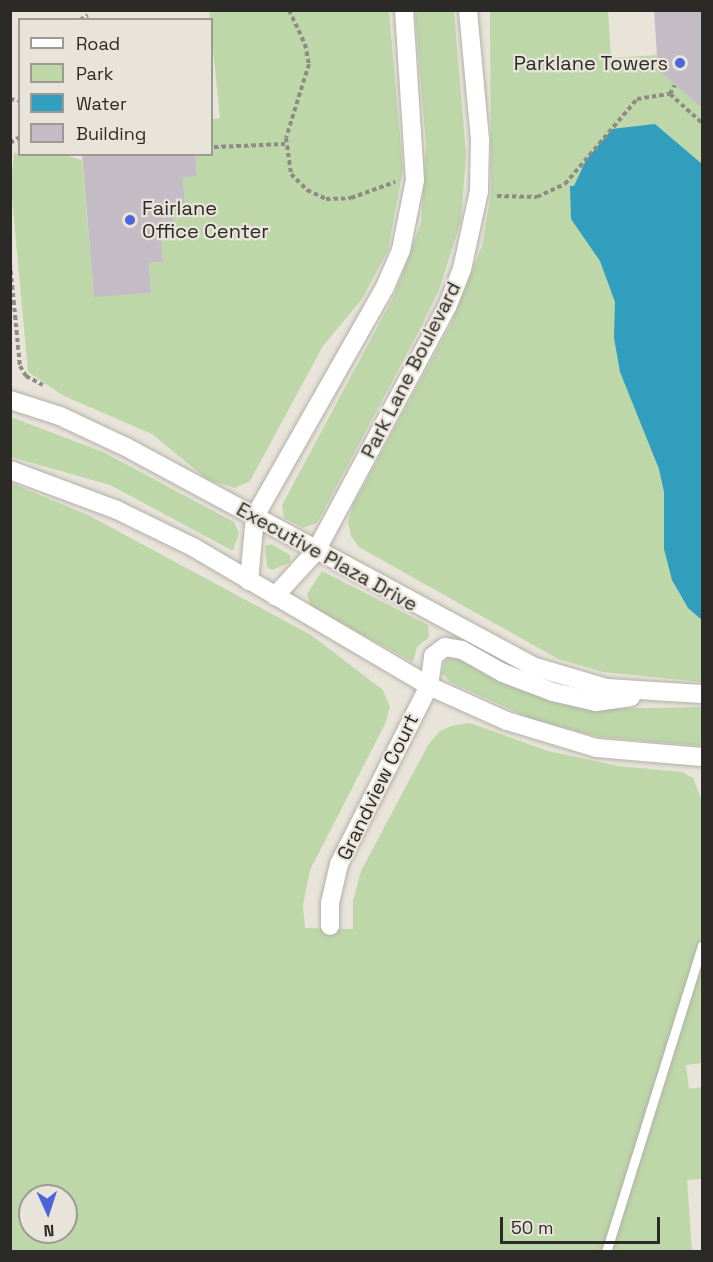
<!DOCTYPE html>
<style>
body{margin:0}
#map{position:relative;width:713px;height:1262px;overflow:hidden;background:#e8e4da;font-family:"Space Grotesk",sans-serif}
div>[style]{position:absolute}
.green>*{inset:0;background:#bdd7a9}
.water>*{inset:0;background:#319ebd}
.building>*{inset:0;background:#c3bcc5}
.path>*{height:4px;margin-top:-2px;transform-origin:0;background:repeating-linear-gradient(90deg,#8e8b84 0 4.5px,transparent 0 7.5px)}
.roads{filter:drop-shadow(0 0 2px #b4b0a7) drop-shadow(0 0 2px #b4b0a7)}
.lane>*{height:9px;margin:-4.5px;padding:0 4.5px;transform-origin:4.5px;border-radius:4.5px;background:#fff}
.street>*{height:18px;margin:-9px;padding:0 9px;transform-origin:9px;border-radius:9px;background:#fff}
.dots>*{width:16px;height:16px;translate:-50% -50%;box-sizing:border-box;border:3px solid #e8e4da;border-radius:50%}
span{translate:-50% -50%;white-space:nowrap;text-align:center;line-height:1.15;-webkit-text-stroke:4.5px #e8e4da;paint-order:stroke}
.poi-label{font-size:20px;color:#2b2a26}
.right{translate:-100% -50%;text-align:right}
.left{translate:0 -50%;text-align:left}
.street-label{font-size:20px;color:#2b2a26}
.frame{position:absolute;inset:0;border:12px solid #2b2a26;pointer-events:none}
.legend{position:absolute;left:18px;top:18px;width:195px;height:138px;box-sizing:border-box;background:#e8e4da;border:2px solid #9c9a92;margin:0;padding:8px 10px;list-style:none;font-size:18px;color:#2b2a26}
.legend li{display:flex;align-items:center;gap:12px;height:30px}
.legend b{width:30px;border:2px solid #9c9a92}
.north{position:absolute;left:18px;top:1184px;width:60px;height:60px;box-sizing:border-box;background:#e8e4da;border:2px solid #9c9a92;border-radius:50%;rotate:177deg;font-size:16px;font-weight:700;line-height:24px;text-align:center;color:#2b2a26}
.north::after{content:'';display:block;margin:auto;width:21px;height:27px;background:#4d65da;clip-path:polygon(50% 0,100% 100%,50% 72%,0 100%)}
.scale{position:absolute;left:500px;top:1217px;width:160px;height:27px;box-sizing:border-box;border:3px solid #2b2a26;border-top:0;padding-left:8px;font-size:18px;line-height:21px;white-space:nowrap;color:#2b2a26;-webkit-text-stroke:4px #e8e4da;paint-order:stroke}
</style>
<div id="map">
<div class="green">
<div style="clip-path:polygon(209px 11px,389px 11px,403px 169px,388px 250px,362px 299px,323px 346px,250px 481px,235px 488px,208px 480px,152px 434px,64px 396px,28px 372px,11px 187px,14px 153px,64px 155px,82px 160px,94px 296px,151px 293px,149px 263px,163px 262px,161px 236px,173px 234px,172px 206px,185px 205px,183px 178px,197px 176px,195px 155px,212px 154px,212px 119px,220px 118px)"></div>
<div style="clip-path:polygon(415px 11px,454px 11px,466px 154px,461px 221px,439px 290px,420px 329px,317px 523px,303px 528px,284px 518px,282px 505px,394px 296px,421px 223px,426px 145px)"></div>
<div style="clip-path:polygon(490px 11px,608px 11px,611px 58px,657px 55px,658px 70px,702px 108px,702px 682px,603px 672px,558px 659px,359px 547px,351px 536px,348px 522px,353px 505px,451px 324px,482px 246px,491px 193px)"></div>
<div style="clip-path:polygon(11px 417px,103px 452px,234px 522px,239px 533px,233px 551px,110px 485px,11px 457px)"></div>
<div style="clip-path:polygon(evenodd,11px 483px,88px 515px,311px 635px,383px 690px,390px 707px,385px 724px,310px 870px,303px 905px,305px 928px,353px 929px,353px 901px,361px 871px,428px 745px,440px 731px,451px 726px,470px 723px,548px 751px,618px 766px,682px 772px,693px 778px,702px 801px,702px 1063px,686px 1065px,689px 1089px,702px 1087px,702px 1179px,687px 1180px,692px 1251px,11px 1252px,11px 483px,30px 1196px,66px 1196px,66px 1232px,30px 1232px,30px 1196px)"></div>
<div style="clip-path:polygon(271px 544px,290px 555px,291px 562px,272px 570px,267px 567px,265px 546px)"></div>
<div style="clip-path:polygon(322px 571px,428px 625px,429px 637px,417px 647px,413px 662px,311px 607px,307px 594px)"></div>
<div style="clip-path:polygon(454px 656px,596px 709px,702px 707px,702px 746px,600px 737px,534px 720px,450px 682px,442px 673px,445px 661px)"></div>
</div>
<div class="water">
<div style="clip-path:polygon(655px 124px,702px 164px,702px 620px,688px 608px,672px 580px,664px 549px,664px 492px,659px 469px,620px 372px,614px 338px,615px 302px,600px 261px,571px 219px,570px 186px,574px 186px,586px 160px,612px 129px)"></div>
</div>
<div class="building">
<div style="clip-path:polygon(654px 10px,702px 10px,702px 108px,658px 70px)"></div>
<div style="clip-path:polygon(82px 154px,195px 154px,197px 176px,183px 178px,185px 205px,172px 206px,174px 234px,161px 236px,163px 262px,149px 263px,151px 293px,94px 297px)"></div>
</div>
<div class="path">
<div style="left:289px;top:10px;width:38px;rotate:65deg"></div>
<div style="left:305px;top:44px;width:20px;rotate:79deg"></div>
<div style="left:309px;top:64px;width:77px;rotate:107.3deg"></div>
<div style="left:286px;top:138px;width:36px;rotate:82deg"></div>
<div style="left:291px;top:174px;width:23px;rotate:45deg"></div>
<div style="left:307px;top:190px;width:21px;rotate:25deg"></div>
<div style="left:326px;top:199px;width:25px;rotate:-2deg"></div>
<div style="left:351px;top:198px;width:47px;rotate:-20deg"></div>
<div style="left:80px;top:20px;width:9px;rotate:-32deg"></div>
<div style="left:670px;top:94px;width:10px;rotate:-61deg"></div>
<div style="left:10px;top:99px;width:10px;rotate:11deg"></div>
<div style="left:10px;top:143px;width:12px;rotate:-31deg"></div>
<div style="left:214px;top:147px;width:71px;rotate:-2.4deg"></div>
<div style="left:497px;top:196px;width:40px;rotate:1.4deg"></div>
<div style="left:537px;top:197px;width:31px;rotate:-25deg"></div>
<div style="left:565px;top:184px;width:111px;rotate:-49.7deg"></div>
<div style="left:637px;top:99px;width:33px;rotate:-9deg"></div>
<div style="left:670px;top:94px;width:43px;rotate:42.2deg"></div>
<div style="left:10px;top:263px;width:103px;rotate:84.5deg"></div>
<div style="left:20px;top:366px;width:12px;rotate:59deg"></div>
<div style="left:26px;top:376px;width:19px;rotate:28deg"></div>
</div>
<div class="roads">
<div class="lane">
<div style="left:606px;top:1252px;width:321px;rotate:-72.6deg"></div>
</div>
<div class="street">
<div style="left:10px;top:400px;width:52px;rotate:17.7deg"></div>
<div style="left:60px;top:416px;width:73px;rotate:25.2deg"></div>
<div style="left:126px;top:447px;width:464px;rotate:28.3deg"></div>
<div style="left:535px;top:667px;width:75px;rotate:16.3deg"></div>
<div style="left:607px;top:688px;width:95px;rotate:3.6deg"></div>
<div style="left:10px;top:470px;width:114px;rotate:20.5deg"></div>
<div style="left:117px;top:510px;width:85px;rotate:26deg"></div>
<div style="left:193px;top:547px;width:274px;rotate:30.5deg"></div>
<div style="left:429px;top:686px;width:85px;rotate:24.2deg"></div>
<div style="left:507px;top:721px;width:94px;rotate:16.7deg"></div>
<div style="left:597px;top:748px;width:105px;rotate:4.9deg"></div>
<div style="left:249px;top:581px;width:65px;rotate:-84.7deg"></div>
<div style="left:255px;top:516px;width:263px;rotate:-60.4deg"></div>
<div style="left:385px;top:287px;width:40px;rotate:-66.6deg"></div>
<div style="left:401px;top:250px;width:71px;rotate:-78.7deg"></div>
<div style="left:415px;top:180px;width:170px;rotate:-93.7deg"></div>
<div style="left:275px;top:596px;width:61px;rotate:-47.7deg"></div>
<div style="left:316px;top:551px;width:277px;rotate:-61.8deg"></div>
<div style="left:447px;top:307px;width:41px;rotate:-68.5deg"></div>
<div style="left:462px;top:269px;width:80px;rotate:-77.7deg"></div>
<div style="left:479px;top:191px;width:51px;rotate:-88.9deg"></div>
<div style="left:480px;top:140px;width:131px;rotate:-95.3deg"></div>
<div style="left:330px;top:926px;width:23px;rotate:-90deg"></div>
<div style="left:330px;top:903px;width:40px;rotate:-77deg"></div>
<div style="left:339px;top:864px;width:199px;rotate:-63.2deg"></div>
<div style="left:429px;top:686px;width:30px;rotate:-82deg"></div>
<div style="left:433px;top:656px;width:15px;rotate:-37deg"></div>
<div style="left:445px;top:647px;width:17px;rotate:10deg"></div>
<div style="left:462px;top:650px;width:47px;rotate:29.3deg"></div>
<div style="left:503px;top:673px;width:53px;rotate:20.8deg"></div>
<div style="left:553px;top:692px;width:44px;rotate:13.1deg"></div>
<div style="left:596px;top:702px;width:35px;rotate:-8deg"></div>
</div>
</div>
<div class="dots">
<div style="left:680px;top:63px;background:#4d65da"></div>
<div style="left:130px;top:220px;background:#4d65da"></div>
</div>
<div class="poi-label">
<span class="right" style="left:668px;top:63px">Parklane Towers</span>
<span class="left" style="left:142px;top:220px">Fairlane<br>Office Center</span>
</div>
<div class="street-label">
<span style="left:411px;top:370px;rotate:-63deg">Park Lane Boulevard</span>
<span style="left:327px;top:557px;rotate:29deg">Executive Plaza Drive</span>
<span style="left:378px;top:787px;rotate:-64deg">Grandview Court</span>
</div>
<div class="frame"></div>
<ul class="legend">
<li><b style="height:8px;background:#fff"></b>Road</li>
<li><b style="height:16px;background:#bdd7a9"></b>Park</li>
<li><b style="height:16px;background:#319ebd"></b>Water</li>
<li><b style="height:16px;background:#c3bcc5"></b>Building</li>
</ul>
<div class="north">N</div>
<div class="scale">50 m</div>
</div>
